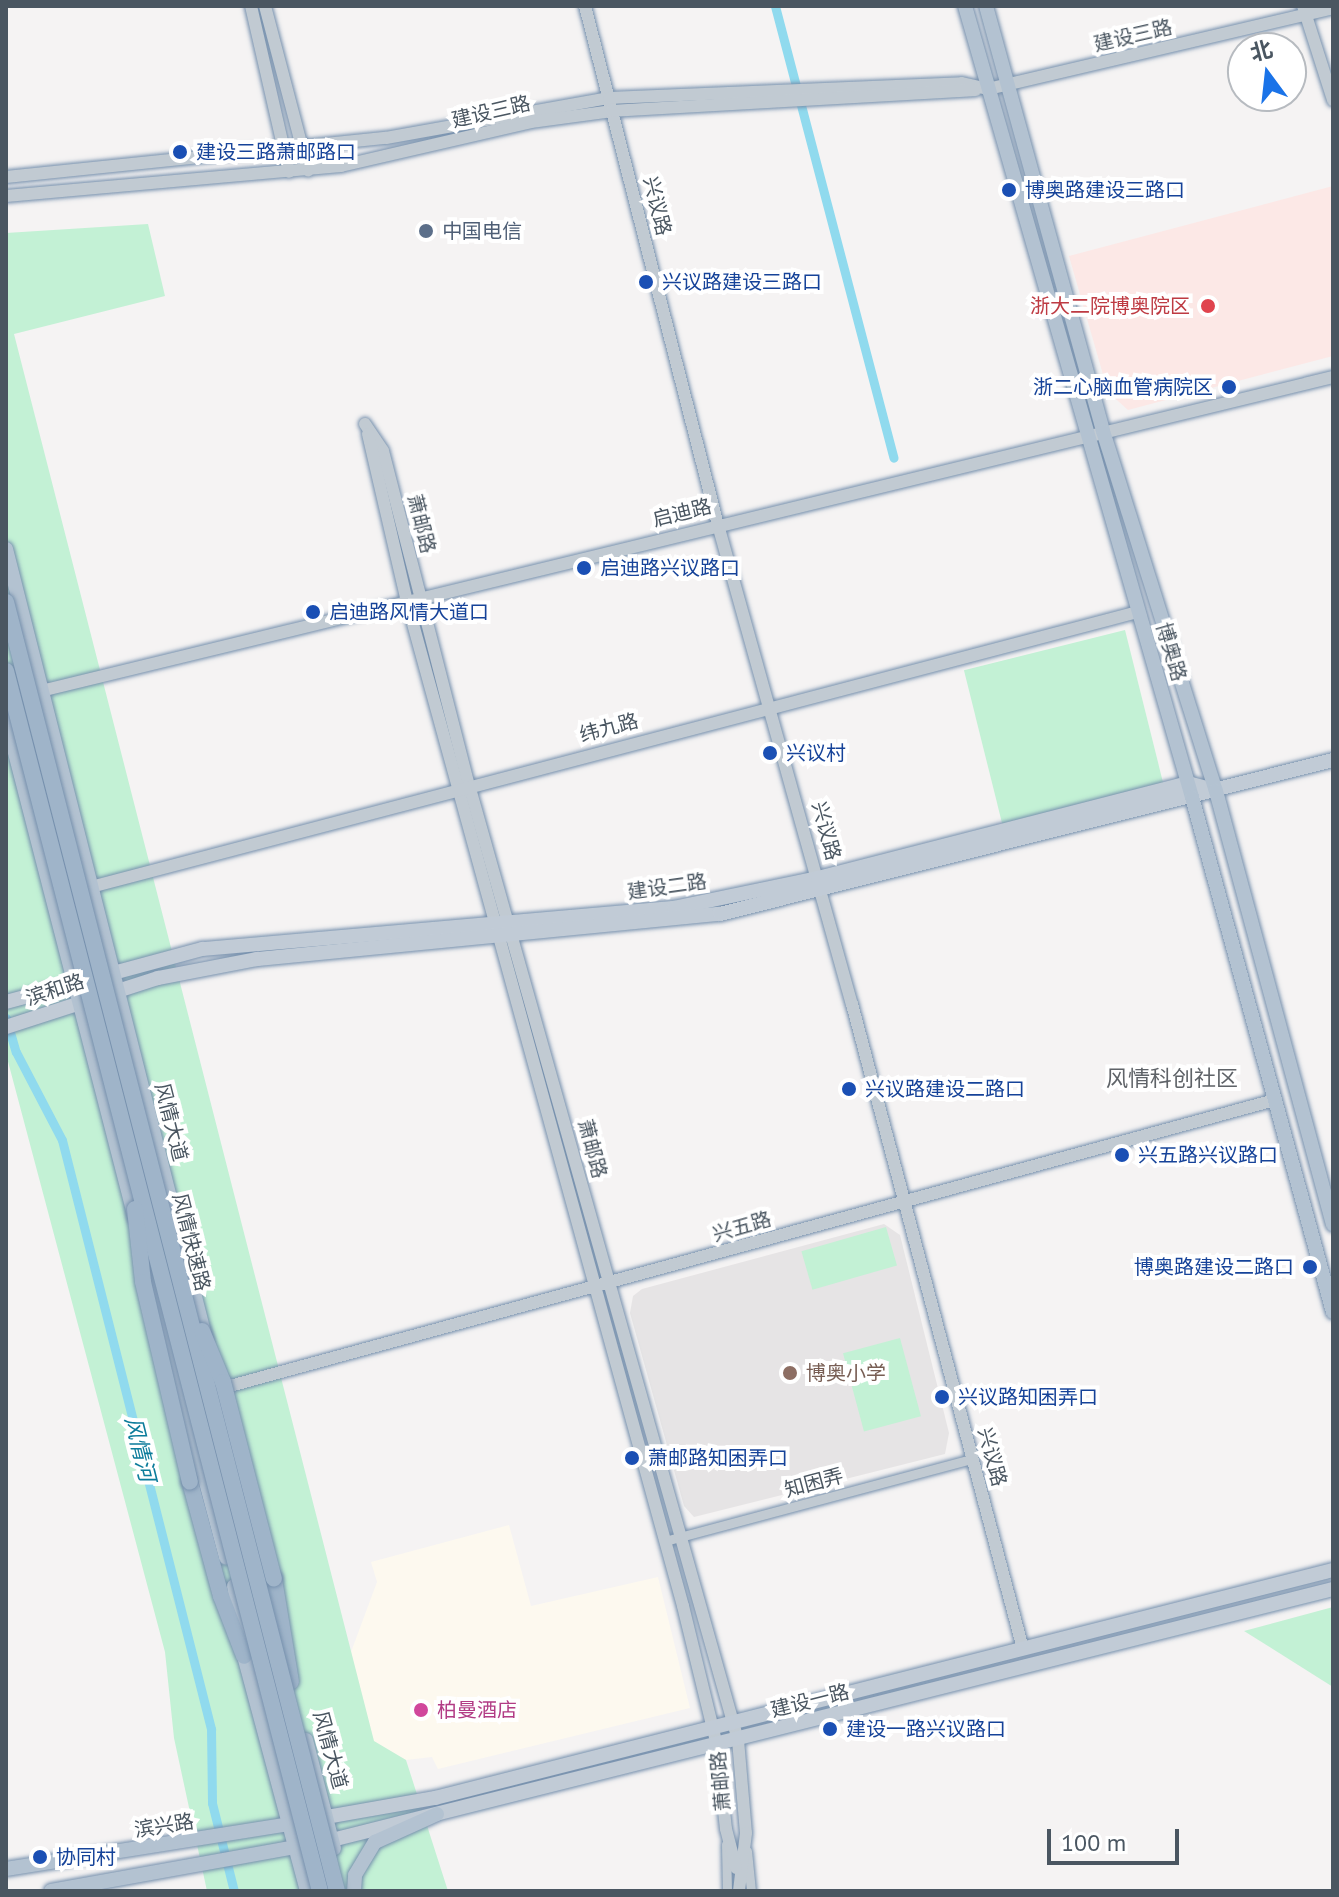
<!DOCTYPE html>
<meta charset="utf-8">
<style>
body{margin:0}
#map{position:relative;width:1339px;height:1897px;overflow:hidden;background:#f5f3f3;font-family:"PT Sans","Noto Sans SC",sans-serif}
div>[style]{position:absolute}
.commercial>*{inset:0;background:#fdf9ef}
.education>*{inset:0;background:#e6e4e5}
.medical>*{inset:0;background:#fce8e6}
.green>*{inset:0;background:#c3f1d5;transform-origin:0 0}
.canal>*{height:9px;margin:-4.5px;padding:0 4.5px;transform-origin:4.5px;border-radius:4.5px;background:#90daee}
.roads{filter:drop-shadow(0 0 2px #7690ad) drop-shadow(0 0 2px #7690ad)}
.minor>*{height:9px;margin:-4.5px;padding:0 4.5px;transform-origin:4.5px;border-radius:4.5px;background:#c1cad2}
.tertiary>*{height:12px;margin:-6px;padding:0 6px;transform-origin:6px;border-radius:6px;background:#c1cad2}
.secondary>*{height:14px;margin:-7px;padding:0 7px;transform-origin:7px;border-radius:7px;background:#c1cbd6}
.primary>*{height:14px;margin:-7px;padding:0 7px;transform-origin:7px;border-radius:7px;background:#b3c2d1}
.trunk>*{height:16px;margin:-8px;padding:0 8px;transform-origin:8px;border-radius:8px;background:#9fb4c9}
.bridges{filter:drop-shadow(0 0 2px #7690ad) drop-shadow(0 0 2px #7690ad)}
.trunk-bridge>*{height:16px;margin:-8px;padding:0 8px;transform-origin:8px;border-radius:8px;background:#9fb4c9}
.dots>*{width:22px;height:22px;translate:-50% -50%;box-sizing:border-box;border:4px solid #fff;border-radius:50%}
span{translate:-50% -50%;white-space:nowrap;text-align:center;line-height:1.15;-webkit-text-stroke:8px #fff;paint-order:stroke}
.street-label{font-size:20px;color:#4a5661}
.transit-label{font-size:20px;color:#164399}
.left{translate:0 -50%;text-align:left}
.right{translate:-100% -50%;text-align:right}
.service-label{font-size:20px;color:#4e5e75}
.health-label{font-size:20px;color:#be3a42}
.education-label{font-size:20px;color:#785e54}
.hotel-label{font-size:20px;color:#b23c85}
.neighbourhood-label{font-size:22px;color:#5f6368}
.water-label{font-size:22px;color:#0c7c9b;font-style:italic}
.frame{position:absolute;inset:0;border:8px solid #4a5661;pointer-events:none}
.north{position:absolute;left:1227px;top:32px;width:80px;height:80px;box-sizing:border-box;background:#fff;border:2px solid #b7bbc0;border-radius:50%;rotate:345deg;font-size:22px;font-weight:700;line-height:32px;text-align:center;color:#4a5661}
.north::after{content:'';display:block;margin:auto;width:28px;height:36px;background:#1a73e8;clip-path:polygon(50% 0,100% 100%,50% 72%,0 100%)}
.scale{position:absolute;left:1047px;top:1829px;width:132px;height:36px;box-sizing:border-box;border:4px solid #4a5661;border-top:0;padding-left:10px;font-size:24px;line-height:28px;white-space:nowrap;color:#4a5661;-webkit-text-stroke:6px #fff;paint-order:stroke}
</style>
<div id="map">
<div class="commercial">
<div style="clip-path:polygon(509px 1525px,531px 1606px,658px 1577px,690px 1708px,438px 1769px,432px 1757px,406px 1760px,374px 1742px,351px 1652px,377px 1582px,371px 1562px)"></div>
</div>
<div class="education">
<div style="clip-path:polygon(884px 1224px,900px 1235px,949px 1433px,945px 1454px,694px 1517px,684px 1506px,630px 1313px,633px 1296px,642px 1289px)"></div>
</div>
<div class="medical">
<div style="clip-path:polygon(1333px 186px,1333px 356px,1128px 410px,1108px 392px,1069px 256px)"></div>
</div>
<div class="green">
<div style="clip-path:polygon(148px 224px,165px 296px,14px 334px,374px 1741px,406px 1760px,448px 1891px,207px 1891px,174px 1738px,165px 1652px,6px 1054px,6px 233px)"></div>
<div style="left:1125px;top:630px;width:168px;height:166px;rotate:76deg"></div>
<div style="left:886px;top:1227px;width:40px;height:88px;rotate:74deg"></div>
<div style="left:900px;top:1338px;width:81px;height:59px;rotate:75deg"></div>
<div style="clip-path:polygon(1333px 1607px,1333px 1687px,1244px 1631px)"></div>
</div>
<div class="canal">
<div style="left:775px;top:6px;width:467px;rotate:75.3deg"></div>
<div style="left:6px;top:1018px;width:35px;rotate:74deg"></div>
<div style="left:16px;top:1052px;width:99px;rotate:62.4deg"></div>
<div style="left:62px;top:1140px;width:608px;rotate:75.8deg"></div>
<div style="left:211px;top:1729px;width:74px;rotate:89.2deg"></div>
<div style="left:212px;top:1803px;width:91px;rotate:76deg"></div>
</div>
<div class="roads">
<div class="minor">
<div style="left:665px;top:1541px;width:318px;rotate:-15deg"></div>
<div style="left:726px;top:1844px;width:47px;rotate:88.8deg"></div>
<div style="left:747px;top:1851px;width:40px;rotate:84.3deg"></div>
</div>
<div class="tertiary">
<div style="left:251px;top:6px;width:170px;rotate:77.1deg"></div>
<div style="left:265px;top:6px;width:170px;rotate:75.3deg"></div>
<div style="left:585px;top:6px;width:536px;rotate:75.63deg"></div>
<div style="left:718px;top:525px;width:497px;rotate:74.4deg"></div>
<div style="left:852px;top:1004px;width:667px;rotate:75.15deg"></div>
<div style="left:1303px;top:6px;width:99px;rotate:72.3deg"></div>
<div style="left:6px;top:177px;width:382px;rotate:-5.9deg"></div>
<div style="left:386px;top:138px;width:227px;rotate:-10.2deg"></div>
<div style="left:609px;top:98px;width:353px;rotate:-2.4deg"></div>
<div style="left:962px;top:83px;width:27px;rotate:13deg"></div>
<div style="left:988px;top:89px;width:354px;rotate:-13.2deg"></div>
<div style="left:6px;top:196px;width:336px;rotate:-5.1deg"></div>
<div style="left:341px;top:166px;width:195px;rotate:-13deg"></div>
<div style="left:531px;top:122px;width:82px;rotate:-7.7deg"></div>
<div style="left:612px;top:111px;width:364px;rotate:-3.3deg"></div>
<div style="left:365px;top:424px;width:32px;rotate:56deg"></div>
<div style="left:383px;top:451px;width:345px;rotate:75.6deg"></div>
<div style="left:469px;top:785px;width:992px;rotate:74.27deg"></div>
<div style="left:738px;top:1740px;width:93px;rotate:85.1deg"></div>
<div style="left:746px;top:1833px;width:58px;rotate:96.9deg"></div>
<div style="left:368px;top:434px;width:172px;rotate:76.9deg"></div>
<div style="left:407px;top:602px;width:1041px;rotate:74.63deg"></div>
<div style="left:683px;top:1606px;width:143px;rotate:76.3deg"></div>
<div style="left:717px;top:1745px;width:84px;rotate:83.9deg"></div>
<div style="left:726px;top:1829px;width:40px;rotate:75.6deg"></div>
<div style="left:41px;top:691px;width:1330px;rotate:-13.66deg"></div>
<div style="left:91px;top:887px;width:1083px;rotate:-14.72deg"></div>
<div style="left:219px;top:1389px;width:1095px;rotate:-15.31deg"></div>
</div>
<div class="secondary">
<div style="left:6px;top:1002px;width:204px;rotate:-15.1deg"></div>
<div style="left:203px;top:949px;width:473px;rotate:-5deg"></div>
<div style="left:674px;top:908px;width:147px;rotate:-11.8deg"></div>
<div style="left:818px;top:878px;width:382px;rotate:-14.4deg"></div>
<div style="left:1188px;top:783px;width:28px;rotate:15deg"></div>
<div style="left:6px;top:1027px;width:160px;rotate:-17.9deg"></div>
<div style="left:158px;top:978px;width:101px;rotate:-10.9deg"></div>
<div style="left:257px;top:959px;width:465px;rotate:-5.6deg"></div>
<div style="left:720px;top:914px;width:632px;rotate:-14.1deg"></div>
<div style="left:327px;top:1817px;width:110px;rotate:-10deg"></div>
<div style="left:435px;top:1798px;width:926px;rotate:-14.25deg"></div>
<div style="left:320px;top:1843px;width:1044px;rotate:-14.08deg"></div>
</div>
<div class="primary">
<div style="left:965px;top:6px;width:823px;rotate:73.99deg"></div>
<div style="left:1192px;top:797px;width:534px;rotate:74.69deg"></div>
<div style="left:986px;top:6px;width:441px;rotate:74.6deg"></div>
<div style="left:1103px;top:431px;width:377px;rotate:72.6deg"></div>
<div style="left:1216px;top:791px;width:449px;rotate:74.9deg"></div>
<div style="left:6px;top:549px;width:816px;rotate:75.81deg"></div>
<div style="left:6px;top:718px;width:516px;rotate:75.53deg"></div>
<div style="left:146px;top:1257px;width:311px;rotate:75.1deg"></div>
<div style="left:248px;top:1508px;width:71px;rotate:76.9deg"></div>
<div style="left:234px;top:1586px;width:71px;rotate:81.9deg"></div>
<div style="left:244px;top:1656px;width:243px;rotate:75deg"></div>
<div style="left:306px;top:1740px;width:112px;rotate:75.5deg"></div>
<div style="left:6px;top:1869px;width:296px;rotate:-9deg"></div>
<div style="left:51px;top:1891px;width:249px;rotate:-10.2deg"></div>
<div style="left:354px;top:1891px;width:16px;rotate:-86deg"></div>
<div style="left:355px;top:1875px;width:39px;rotate:-59deg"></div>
<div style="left:375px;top:1842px;width:68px;rotate:-24.3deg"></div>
</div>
<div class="trunk">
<div style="left:190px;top:1482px;width:118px;rotate:74.8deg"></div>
<div style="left:221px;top:1596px;width:64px;rotate:69deg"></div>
<div style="left:274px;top:1579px;width:104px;rotate:80.6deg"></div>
</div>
</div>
<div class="bridges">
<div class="trunk-bridge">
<div style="left:6px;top:602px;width:1331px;rotate:75.6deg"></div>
<div style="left:6px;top:671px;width:1260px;rotate:75.57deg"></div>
<div style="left:135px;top:1209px;width:73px;rotate:83.7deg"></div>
<div style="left:143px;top:1282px;width:205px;rotate:76.8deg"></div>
<div style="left:202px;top:1331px;width:55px;rotate:67.6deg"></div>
<div style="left:223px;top:1382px;width:203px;rotate:75.5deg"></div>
</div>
</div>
<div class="dots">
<div style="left:180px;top:152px;background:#1a4fb4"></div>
<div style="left:1009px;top:190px;background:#1a4fb4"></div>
<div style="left:426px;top:231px;background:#5c6f8a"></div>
<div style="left:646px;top:282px;background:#1a4fb4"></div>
<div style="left:1208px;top:306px;background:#e0444e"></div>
<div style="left:1229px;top:387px;background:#1a4fb4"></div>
<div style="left:584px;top:568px;background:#1a4fb4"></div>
<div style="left:313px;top:612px;background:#1a4fb4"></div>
<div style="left:770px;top:753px;background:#1a4fb4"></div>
<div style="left:849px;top:1089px;background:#1a4fb4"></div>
<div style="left:1122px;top:1155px;background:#1a4fb4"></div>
<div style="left:1310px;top:1267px;background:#1a4fb4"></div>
<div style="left:790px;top:1373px;background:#8d6e63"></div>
<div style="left:942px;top:1397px;background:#1a4fb4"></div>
<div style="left:632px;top:1458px;background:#1a4fb4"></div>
<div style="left:421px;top:1710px;background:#d1479c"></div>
<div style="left:830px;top:1729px;background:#1a4fb4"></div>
<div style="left:40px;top:1857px;background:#1a4fb4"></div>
</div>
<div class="street-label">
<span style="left:1133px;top:36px;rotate:-13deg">建设三路</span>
<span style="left:491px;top:112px;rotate:-13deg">建设三路</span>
<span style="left:657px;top:206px;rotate:76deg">兴议路</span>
<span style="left:682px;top:513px;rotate:-14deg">启迪路</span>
<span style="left:421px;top:524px;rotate:76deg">萧邮路</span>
<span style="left:1171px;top:652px;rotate:74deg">博奥路</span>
<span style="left:609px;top:728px;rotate:-15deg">纬九路</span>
<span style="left:826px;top:831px;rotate:75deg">兴议路</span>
<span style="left:667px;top:887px;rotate:-8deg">建设二路</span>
<span style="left:55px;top:990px;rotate:-18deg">滨和路</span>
<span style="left:171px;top:1122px;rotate:76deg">风情大道</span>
<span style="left:592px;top:1149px;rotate:75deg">萧邮路</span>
<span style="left:742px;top:1227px;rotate:-16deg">兴五路</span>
<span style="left:191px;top:1242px;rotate:76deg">风情快速路</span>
<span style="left:992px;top:1457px;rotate:75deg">兴议路</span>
<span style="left:814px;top:1483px;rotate:-15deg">知困弄</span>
<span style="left:810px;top:1701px;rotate:-14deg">建设一路</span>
<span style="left:330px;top:1750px;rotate:75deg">风情大道</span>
<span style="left:721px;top:1781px;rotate:-95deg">萧邮路</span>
<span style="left:164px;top:1826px;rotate:-9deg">滨兴路</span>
</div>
<div class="transit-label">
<span class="left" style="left:196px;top:152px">建设三路萧邮路口</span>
<span class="left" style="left:1025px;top:190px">博奥路建设三路口</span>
<span class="left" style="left:662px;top:282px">兴议路建设三路口</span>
<span class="right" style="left:1213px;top:387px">浙二心脑血管病院区</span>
<span class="left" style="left:600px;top:568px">启迪路兴议路口</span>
<span class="left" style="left:329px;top:612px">启迪路风情大道口</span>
<span class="left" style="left:786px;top:753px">兴议村</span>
<span class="left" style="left:865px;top:1089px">兴议路建设二路口</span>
<span class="left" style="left:1138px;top:1155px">兴五路兴议路口</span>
<span class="right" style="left:1294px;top:1267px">博奥路建设二路口</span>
<span class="left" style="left:958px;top:1397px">兴议路知困弄口</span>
<span class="left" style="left:648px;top:1458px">萧邮路知困弄口</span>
<span class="left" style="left:846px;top:1729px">建设一路兴议路口</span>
<span class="left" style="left:56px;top:1857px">协同村</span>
</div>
<div class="service-label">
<span class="left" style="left:442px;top:231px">中国电信</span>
</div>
<div class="health-label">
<span class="right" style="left:1190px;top:306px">浙大二院博奥院区</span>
</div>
<div class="education-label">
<span class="left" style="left:806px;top:1373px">博奥小学</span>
</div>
<div class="hotel-label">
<span class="left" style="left:437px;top:1710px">柏曼酒店</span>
</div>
<div class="neighbourhood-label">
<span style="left:1172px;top:1079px">风情科创社区</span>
</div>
<div class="water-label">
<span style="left:140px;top:1449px;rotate:76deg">风情河</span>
</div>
<div class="frame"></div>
<div class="north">北</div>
<div class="scale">100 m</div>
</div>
